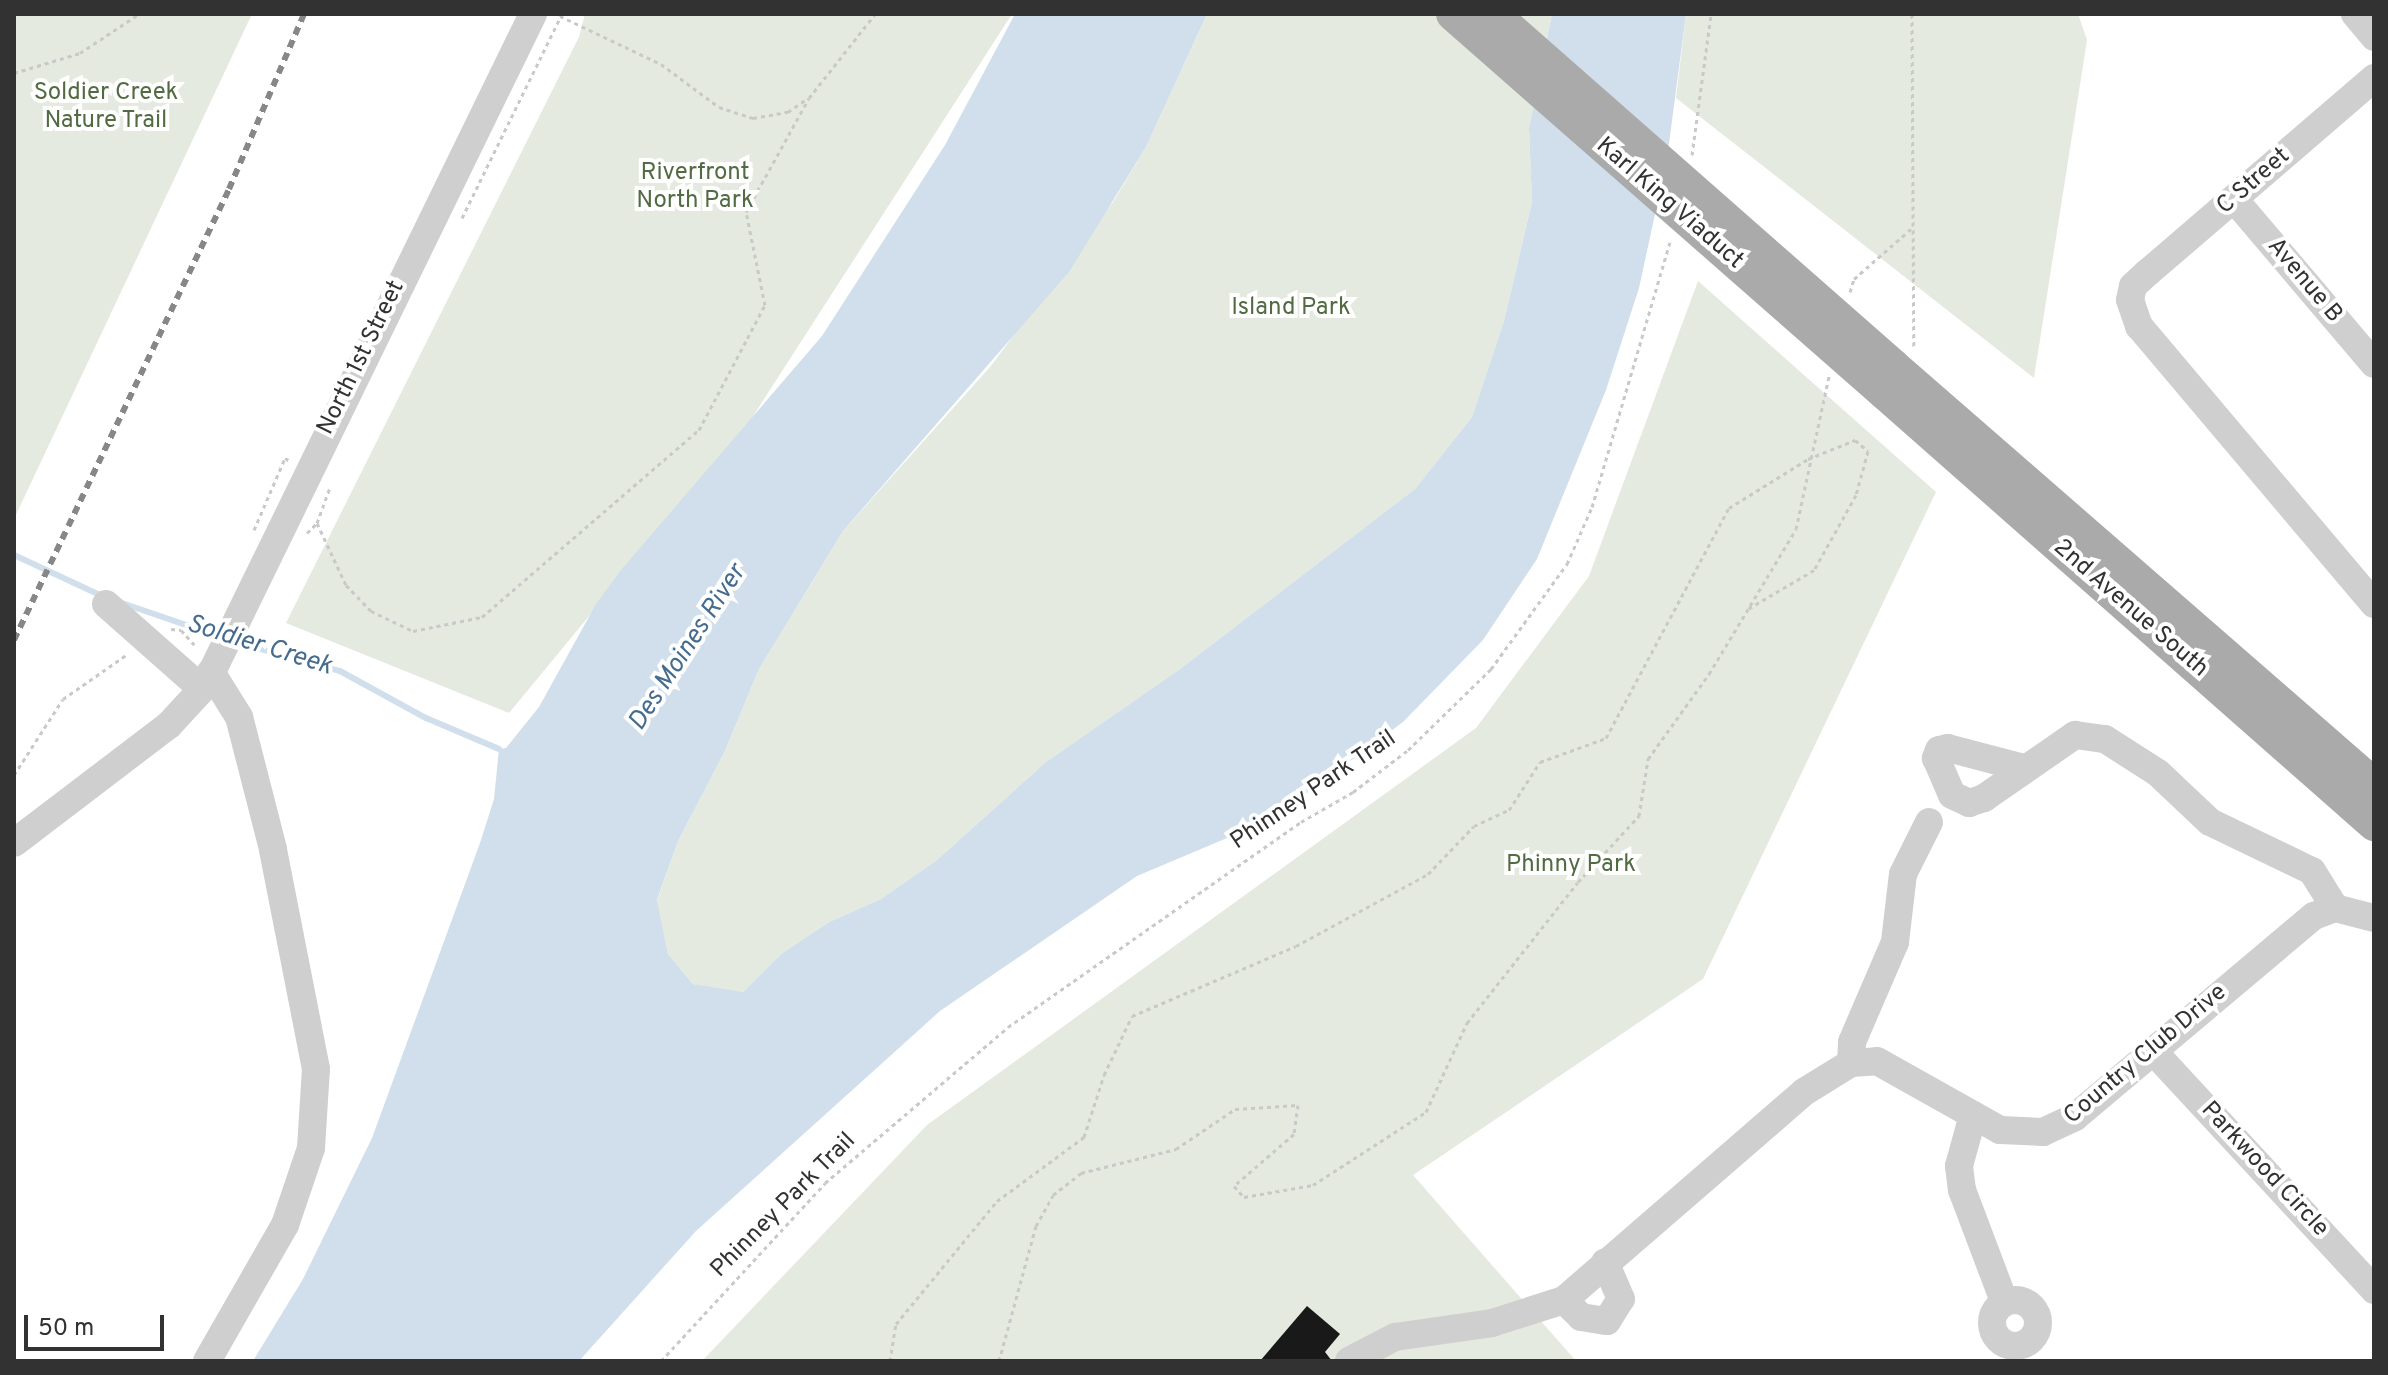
<!DOCTYPE html>
<style>
body{margin:0}
#map{position:relative;width:2388px;height:1375px;overflow:hidden;background:#fff;font-family:Overpass,sans-serif}
div>[style]{position:absolute}
.green>*{inset:0;background:#e4eadf}
.water>*{inset:0;background:#d0dfeb}
.stream>*{height:6px;margin:-3px;padding:0 3px;transform-origin:3px;border-radius:3px;background:#d0dfeb}
.building>*{inset:0;background:#191919}
.path>*{height:3px;margin-top:-1.5px;transform-origin:0;background:repeating-linear-gradient(90deg,#c9c9c9 0 4px,transparent 0 8px)}
.minor>*{height:28px;margin:-14px;padding:0 14px;transform-origin:14px;border-radius:14px;background:#cfcfcf}
.minor>.ring{margin:-14px;padding:0;box-sizing:content-box;background:none;border:28px solid #cfcfcf;border-radius:50%}
.major>*{height:34px;margin:-17px;padding:0 17px;transform-origin:17px;border-radius:17px;background:#aaa}
.rail>*{height:6px;margin-top:-3px;transform-origin:0;background:repeating-linear-gradient(90deg,#878787 0 8px,transparent 0 14px)}
.major-bridge>*{height:34px;margin:-17px;padding:0 17px;transform-origin:17px;border-radius:17px;background:#aaa}
span{translate:-50% -50%;white-space:nowrap;text-align:center;line-height:1.15;-webkit-text-stroke:8px #fff;paint-order:stroke}
.park-label{font-size:24px;color:#526b42}
.street-label{font-size:24px;color:#323232}
.water-label{font-size:26px;color:#456c8f;font-style:italic}
.frame{position:absolute;inset:0;border:16px solid #323232;pointer-events:none}
.scale{position:absolute;left:24px;top:1315px;width:140px;height:36px;box-sizing:border-box;border:4px solid #323232;border-top:0;padding-left:10px;font-size:24px;line-height:28px;white-space:nowrap;color:#323232;-webkit-text-stroke:6px #fff;paint-order:stroke}
</style>
<div id="map">
<div class="green">
<div style="clip-path:polygon(21px 14px,252px 14px,14px 519px,14px 17px)"></div>
<div style="clip-path:polygon(585px 14px,1012px 14px,750px 421px,509px 713px,286px 623px,579px 37px)"></div>
<div style="clip-path:polygon(1207px 14px,1552px 14px,1529px 128px,1532px 202px,1504px 321px,1472px 417px,1415px 489px,1180px 669px,1046px 762px,937px 860px,881px 899px,829px 922px,781px 954px,742px 993px,693px 984px,668px 954px,657px 901px,678px 841px,724px 753px,759px 669px,843px 531px,990px 367px,1113px 202px,1146px 147px)"></div>
<div style="clip-path:polygon(1686px 14px,2078px 14px,2087px 40px,2034px 378px,1676px 98px)"></div>
<div style="clip-path:polygon(1698px 281px,1936px 492px,1703px 979px,1413px 1175px,1576px 1361px,702px 1361px,927px 1125px,1476px 728px,1589px 576px)"></div>
</div>
<div class="water">
<div style="clip-path:polygon(1015px 14px,1207px 14px,1146px 147px,1069px 272px,843px 531px,759px 669px,724px 753px,678px 841px,657px 900px,668px 954px,693px 984px,743px 992px,781px 954px,829px 922px,881px 899px,937px 860px,1046px 762px,1180px 669px,1415px 489px,1472px 417px,1504px 321px,1532px 202px,1529px 128px,1552px 14px,1686px 14px,1667px 159px,1639px 288px,1606px 390px,1537px 559px,1483px 640px,1403px 722px,1272px 819px,1137px 876px,940px 1011px,696px 1231px,579px 1361px,253px 1361px,303px 1279px,372px 1138px,480px 843px,494px 799px,499px 749px,506px 748px,539px 707px,596px 604px,621px 570px,822px 336px,945px 145px)"></div>
</div>
<div class="stream">
<div style="left:14px;top:555px;width:99px;rotate:25deg"></div>
<div style="left:122px;top:603px;width:105px;rotate:19deg"></div>
<div style="left:236px;top:642px;width:108px;rotate:15.6deg"></div>
<div style="left:340px;top:671px;width:98px;rotate:28.7deg"></div>
<div style="left:426px;top:718px;width:79px;rotate:23deg"></div>
</div>
<div class="building">
<div style="clip-path:polygon(1307px 1306px,1340px 1334px,1325px 1352px,1332px 1361px,1260px 1361px)"></div>
</div>
<div class="path">
<div style="left:1912px;top:14px;width:335px;rotate:89.7deg"></div>
<div style="left:560px;top:16px;width:112px;rotate:25.4deg"></div>
<div style="left:661px;top:64px;width:72px;rotate:36.6deg"></div>
<div style="left:719px;top:107px;width:36px;rotate:18deg"></div>
<div style="left:753px;top:118px;width:36px;rotate:-10deg"></div>
<div style="left:788px;top:112px;width:21px;rotate:-35deg"></div>
<div style="left:14px;top:73px;width:69px;rotate:-16.9deg"></div>
<div style="left:80px;top:53px;width:71px;rotate:-33.5deg"></div>
<div style="left:1692px;top:155px;width:142px;rotate:-82.3deg"></div>
<div style="left:462px;top:218px;width:227px;rotate:-63.9deg"></div>
<div style="left:1850px;top:292px;width:14px;rotate:-73deg"></div>
<div style="left:1854px;top:279px;width:79px;rotate:-41.4deg"></div>
<div style="left:317px;top:523px;width:68px;rotate:64.9deg"></div>
<div style="left:346px;top:585px;width:36px;rotate:46deg"></div>
<div style="left:371px;top:611px;width:47px;rotate:25.5deg"></div>
<div style="left:413px;top:631px;width:70px;rotate:-11.5deg"></div>
<div style="left:482px;top:617px;width:286px;rotate:-40.8deg"></div>
<div style="left:699px;top:430px;width:141px;rotate:-62.2deg"></div>
<div style="left:765px;top:305px;width:95px;rotate:-101.5deg"></div>
<div style="left:746px;top:212px;width:130px;rotate:-61.1deg"></div>
<div style="left:809px;top:98px;width:107px;rotate:-51.8deg"></div>
<div style="left:254px;top:530px;width:78px;rotate:-66.7deg"></div>
<div style="left:285px;top:458px;width:6px;rotate:31deg"></div>
<div style="left:307px;top:533px;width:14px;rotate:-45deg"></div>
<div style="left:317px;top:523px;width:38px;rotate:-70deg"></div>
<div style="left:171px;top:629px;width:10px;rotate:6deg"></div>
<div style="left:181px;top:630px;width:24px;rotate:48deg"></div>
<div style="left:14px;top:775px;width:90px;rotate:-57.2deg"></div>
<div style="left:63px;top:699px;width:77px;rotate:-34.9deg"></div>
<div style="left:661px;top:1361px;width:242px;rotate:-47.3deg"></div>
<div style="left:825px;top:1183px;width:240px;rotate:-40.4deg"></div>
<div style="left:1008px;top:1027px;width:358px;rotate:-35deg"></div>
<div style="left:1301px;top:822px;width:60px;rotate:-30deg"></div>
<div style="left:1353px;top:792px;width:69px;rotate:-37.4deg"></div>
<div style="left:1408px;top:750px;width:116px;rotate:-44.3deg"></div>
<div style="left:1491px;top:669px;width:130px;rotate:-54.1deg"></div>
<div style="left:1567px;top:564px;width:62px;rotate:-66.3deg"></div>
<div style="left:1592px;top:507px;width:279px;rotate:-73.6deg"></div>
<div style="left:890px;top:1361px;width:37px;rotate:-81deg"></div>
<div style="left:896px;top:1324px;width:159px;rotate:-50.6deg"></div>
<div style="left:997px;top:1201px;width:108px;rotate:-36.3deg"></div>
<div style="left:1084px;top:1137px;width:65px;rotate:-72.1deg"></div>
<div style="left:1104px;top:1075px;width:65px;rotate:-64.6deg"></div>
<div style="left:1132px;top:1016px;width:178px;rotate:-23.1deg"></div>
<div style="left:1296px;top:946px;width:150px;rotate:-28.6deg"></div>
<div style="left:1428px;top:874px;width:66px;rotate:-46.2deg"></div>
<div style="left:1474px;top:826px;width:38px;rotate:-25deg"></div>
<div style="left:1509px;top:810px;width:57px;rotate:-57.1deg"></div>
<div style="left:1540px;top:762px;width:70px;rotate:-20deg"></div>
<div style="left:1606px;top:738px;width:261px;rotate:-61.9deg"></div>
<div style="left:1729px;top:508px;width:93px;rotate:-31.8deg"></div>
<div style="left:1808px;top:459px;width:51px;rotate:-22deg"></div>
<div style="left:1855px;top:440px;width:17px;rotate:40deg"></div>
<div style="left:1868px;top:451px;width:46px;rotate:105.3deg"></div>
<div style="left:1856px;top:495px;width:86px;rotate:119.2deg"></div>
<div style="left:1814px;top:570px;width:79px;rotate:149.5deg"></div>
<div style="left:999px;top:1361px;width:140px;rotate:-74.7deg"></div>
<div style="left:1036px;top:1226px;width:35px;rotate:-61deg"></div>
<div style="left:1053px;top:1195px;width:36px;rotate:-38deg"></div>
<div style="left:1081px;top:1173px;width:98px;rotate:-14.2deg"></div>
<div style="left:1176px;top:1149px;width:71px;rotate:-34.1deg"></div>
<div style="left:1235px;top:1109px;width:63px;rotate:-3.6deg"></div>
<div style="left:1298px;top:1105px;width:29px;rotate:98deg"></div>
<div style="left:1294px;top:1134px;width:79px;rotate:139.1deg"></div>
<div style="left:1234px;top:1186px;width:15px;rotate:48deg"></div>
<div style="left:1244px;top:1197px;width:70px;rotate:-9.9deg"></div>
<div style="left:1313px;top:1185px;width:135px;rotate:-32.9deg"></div>
<div style="left:1426px;top:1112px;width:98px;rotate:-65.3deg"></div>
<div style="left:1467px;top:1023px;width:179px;rotate:-51.8deg"></div>
<div style="left:1578px;top:882px;width:90px;rotate:-47.3deg"></div>
<div style="left:1639px;top:816px;width:58px;rotate:-81deg"></div>
<div style="left:1648px;top:759px;width:105px;rotate:-54.3deg"></div>
<div style="left:1709px;top:674px;width:169px;rotate:-59deg"></div>
<div style="left:1796px;top:529px;width:157px;rotate:-77.8deg"></div>
</div>
<div class="minor">
<div style="left:2355px;top:14px;width:30px;rotate:50deg"></div>
<div style="left:2374px;top:78px;width:299px;rotate:139.3deg"></div>
<div style="left:2147px;top:273px;width:19px;rotate:137deg"></div>
<div style="left:2133px;top:286px;width:14px;rotate:102deg"></div>
<div style="left:2130px;top:300px;width:28px;rotate:71deg"></div>
<div style="left:2139px;top:326px;width:364px;rotate:49.8deg"></div>
<div style="left:2234px;top:199px;width:216px;rotate:49.7deg"></div>
<div style="left:106px;top:604px;width:128px;rotate:41.5deg"></div>
<div style="left:2024px;top:768px;width:79px;rotate:-165.3deg"></div>
<div style="left:1948px;top:748px;width:9px;rotate:167deg"></div>
<div style="left:1939px;top:750px;width:9px;rotate:111deg"></div>
<div style="left:1936px;top:758px;width:40px;rotate:66.6deg"></div>
<div style="left:1952px;top:795px;width:19px;rotate:25deg"></div>
<div style="left:1969px;top:803px;width:16px;rotate:-18deg"></div>
<div style="left:1984px;top:798px;width:111px;rotate:-34.7deg"></div>
<div style="left:2075px;top:735px;width:30px;rotate:8deg"></div>
<div style="left:2105px;top:739px;width:63px;rotate:32.7deg"></div>
<div style="left:2158px;top:773px;width:71px;rotate:43.3deg"></div>
<div style="left:2210px;top:822px;width:113px;rotate:25.7deg"></div>
<div style="left:2312px;top:871px;width:44px;rotate:58.1deg"></div>
<div style="left:14px;top:843px;width:195px;rotate:-37.3deg"></div>
<div style="left:169px;top:725px;width:53px;rotate:-47.3deg"></div>
<div style="left:205px;top:686px;width:748px;rotate:-63.98deg"></div>
<div style="left:2153px;top:1051px;width:326px;rotate:47.2deg"></div>
<div style="left:1851px;top:1063px;width:21px;rotate:-87deg"></div>
<div style="left:1852px;top:1042px;width:109px;rotate:-66.7deg"></div>
<div style="left:1895px;top:942px;width:68px;rotate:-83.3deg"></div>
<div style="left:1903px;top:874px;width:58px;rotate:-63.4deg"></div>
<div style="left:1973px;top:1115px;width:53px;rotate:105.4deg"></div>
<div style="left:1959px;top:1166px;width:24px;rotate:83deg"></div>
<div style="left:1962px;top:1190px;width:119px;rotate:69.3deg"></div>
<div class="ring" style="left:1992px;top:1300px;width:18px;height:18px"></div>
<div style="left:1564px;top:1300px;width:24px;rotate:45deg"></div>
<div style="left:1581px;top:1317px;width:26px;rotate:9deg"></div>
<div style="left:1607px;top:1321px;width:26px;rotate:-58deg"></div>
<div style="left:1621px;top:1299px;width:40px;rotate:-113.4deg"></div>
<div style="left:207px;top:1361px;width:157px;rotate:-60.2deg"></div>
<div style="left:285px;top:1225px;width:81px;rotate:-71.3deg"></div>
<div style="left:311px;top:1148px;width:79px;rotate:-86.4deg"></div>
<div style="left:316px;top:1069px;width:224px;rotate:-101.1deg"></div>
<div style="left:273px;top:849px;width:136px;rotate:-104.4deg"></div>
<div style="left:239px;top:717px;width:53px;rotate:-121.9deg"></div>
<div style="left:1349px;top:1361px;width:52px;rotate:-27.6deg"></div>
<div style="left:1395px;top:1337px;width:98px;rotate:-8.2deg"></div>
<div style="left:1492px;top:1323px;width:76px;rotate:-17.7deg"></div>
<div style="left:1564px;top:1300px;width:318px;rotate:-40.9deg"></div>
<div style="left:1804px;top:1092px;width:55px;rotate:-31.7deg"></div>
<div style="left:1851px;top:1063px;width:26px;rotate:-4deg"></div>
<div style="left:1877px;top:1061px;width:141px;rotate:29.3deg"></div>
<div style="left:2000px;top:1130px;width:43px;rotate:2.7deg"></div>
<div style="left:2043px;top:1132px;width:35px;rotate:-25deg"></div>
<div style="left:2075px;top:1117px;width:312px;rotate:-40.1deg"></div>
<div style="left:2314px;top:916px;width:22px;rotate:-21deg"></div>
<div style="left:2335px;top:908px;width:40px;rotate:14.4deg"></div>
</div>
<div class="major">
<div style="left:1893px;top:366px;width:638px;rotate:41.06deg"></div>
<div style="left:1885px;top:393px;width:652px;rotate:41.39deg"></div>
</div>
<div class="rail">
<div style="left:14px;top:640px;width:500px;rotate:-64.5deg"></div>
<div style="left:229px;top:189px;width:190px;rotate:-66.8deg"></div>
</div>
<div class="major-bridge">
<div style="left:1453px;top:14px;width:575px;rotate:41.26deg"></div>
<div style="left:1493px;top:14px;width:533px;rotate:41.35deg"></div>
</div>
<div class="park-label">
<span style="left:106px;top:108px">Soldier Creek<br>Nature Trail</span>
<span style="left:695px;top:188px">Riverfront<br>North Park</span>
<span style="left:1291px;top:309px">Island Park</span>
<span style="left:1571px;top:866px">Phinny Park</span>
</div>
<div class="street-label">
<span style="left:2254px;top:182px;rotate:-41deg">C Street</span>
<span style="left:1669px;top:204px;rotate:41deg">Karl King Viaduct</span>
<span style="left:2304px;top:281px;rotate:50deg">Avenue B</span>
<span style="left:362px;top:358px;rotate:-64deg">North 1st Street</span>
<span style="left:2130px;top:609px;rotate:41deg">2nd Avenue South</span>
<span style="left:1314px;top:791px;rotate:-34deg">Phinney Park Trail</span>
<span style="left:2146px;top:1055px;rotate:-40deg">Country Club Drive</span>
<span style="left:2264px;top:1170px;rotate:47deg">Parkwood Circle</span>
<span style="left:784px;top:1206px;rotate:-45deg">Phinney Park Trail</span>
</div>
<div class="water-label">
<span style="left:259px;top:646px;rotate:17deg">Soldier Creek</span>
<span style="left:688px;top:648px;rotate:-57deg">Des Moines River</span>
</div>
<div class="frame"></div>
<div class="scale">50 m</div>
</div>
